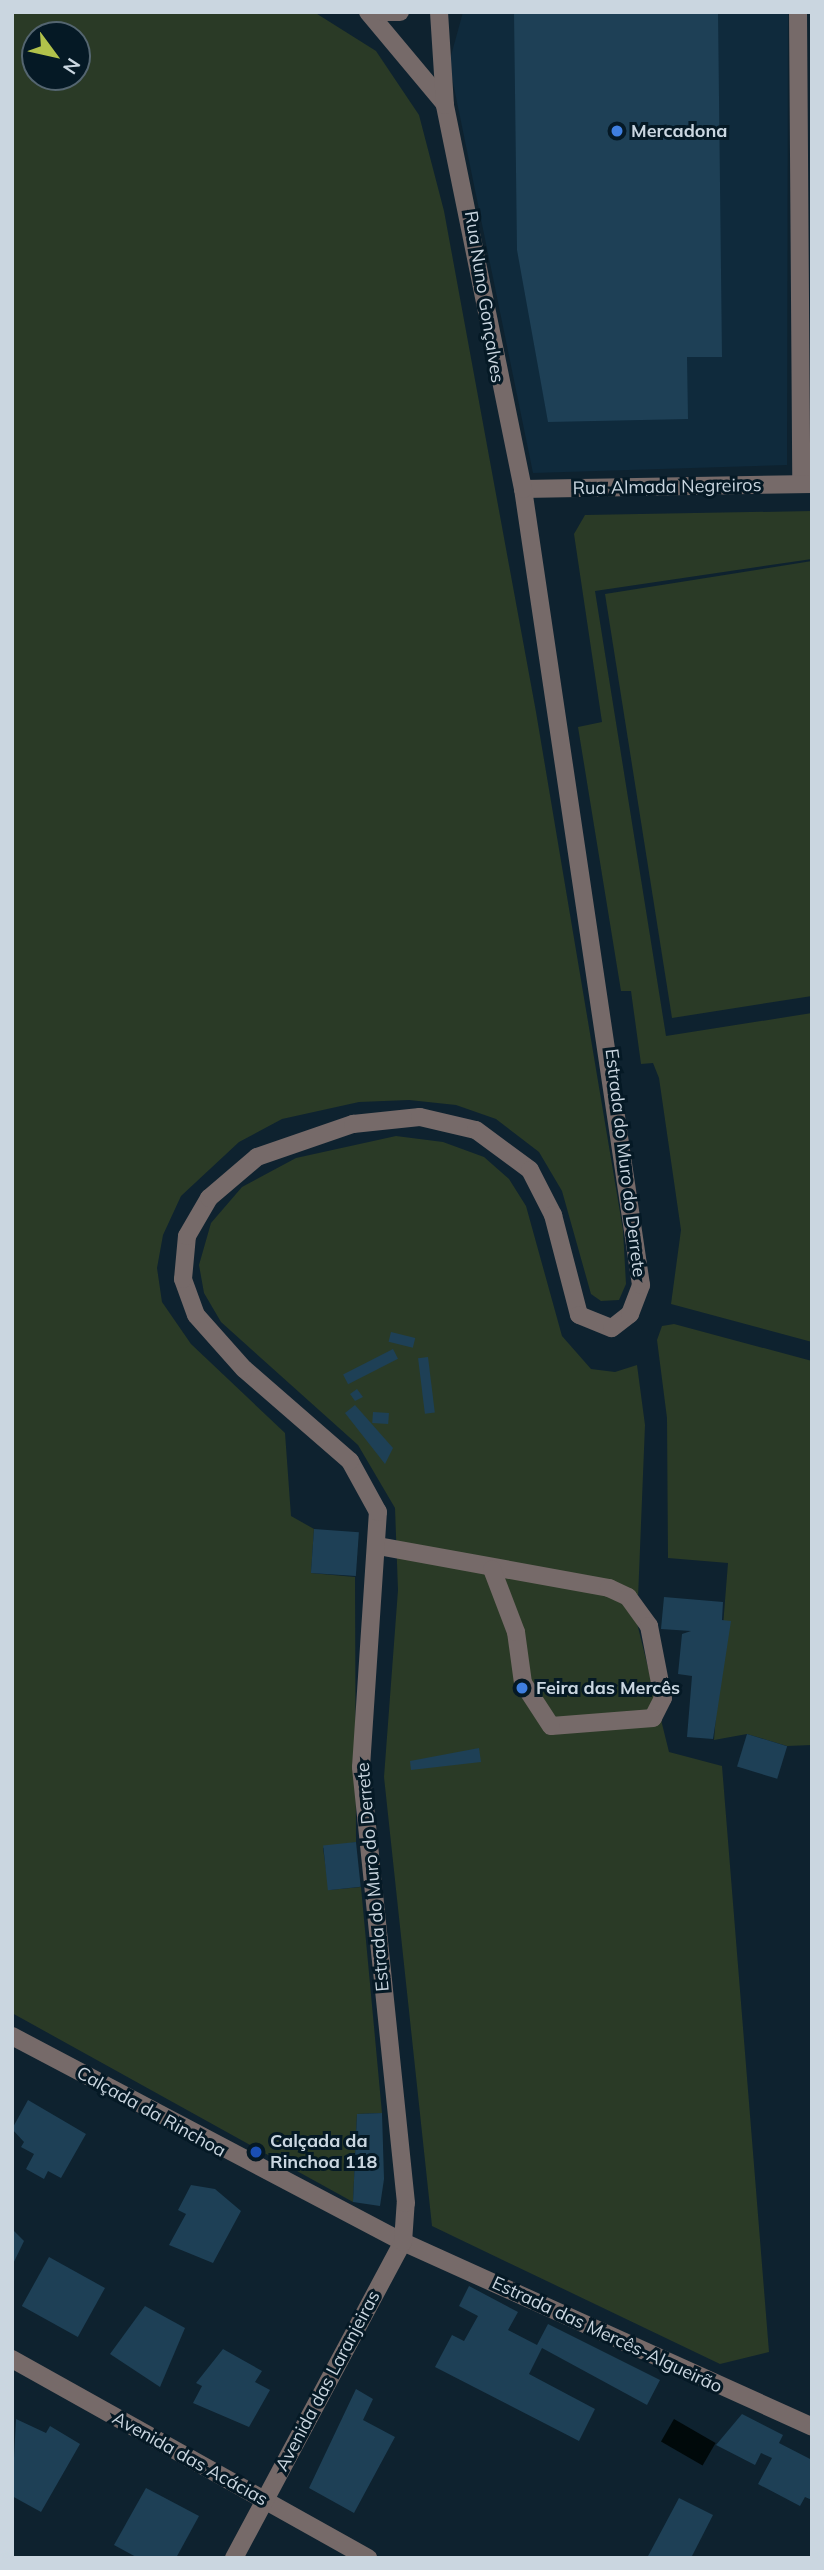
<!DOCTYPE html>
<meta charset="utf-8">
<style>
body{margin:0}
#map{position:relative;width:824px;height:2570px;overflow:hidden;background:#0e222f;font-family:Mulish,sans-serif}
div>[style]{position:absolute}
.built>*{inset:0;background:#0f2a3c}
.green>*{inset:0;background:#2a3a26}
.water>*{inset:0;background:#00090a;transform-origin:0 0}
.building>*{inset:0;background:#1e4056;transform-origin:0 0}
.minor>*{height:18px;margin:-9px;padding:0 9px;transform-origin:9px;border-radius:9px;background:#766a69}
.dots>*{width:19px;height:19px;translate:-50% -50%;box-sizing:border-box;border:4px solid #051925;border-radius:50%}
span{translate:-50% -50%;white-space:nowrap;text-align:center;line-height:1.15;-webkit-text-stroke:6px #051925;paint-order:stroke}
.poi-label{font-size:18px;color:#cad6e0;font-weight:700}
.left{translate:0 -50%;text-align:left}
.street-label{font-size:18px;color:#cad6e0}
.frame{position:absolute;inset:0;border:14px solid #cad6e0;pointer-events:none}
.north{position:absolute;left:21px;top:21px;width:70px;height:70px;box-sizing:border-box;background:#051925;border:2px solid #546570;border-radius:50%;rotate:123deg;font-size:19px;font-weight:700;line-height:28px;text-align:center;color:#cad6e0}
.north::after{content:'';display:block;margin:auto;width:24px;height:32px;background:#b2c24b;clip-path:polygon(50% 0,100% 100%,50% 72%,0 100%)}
</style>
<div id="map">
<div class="built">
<div style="clip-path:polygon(463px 12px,788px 12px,787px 465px,533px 473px,449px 63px)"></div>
</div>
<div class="green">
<div style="clip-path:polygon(evenodd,12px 12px,314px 12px,376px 51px,419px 115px,444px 211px,536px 712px,623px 1230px,626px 1284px,619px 1300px,601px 1301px,591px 1294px,562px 1191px,539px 1152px,496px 1119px,456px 1105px,409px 1100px,359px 1102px,282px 1119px,239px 1142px,181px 1196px,163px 1235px,157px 1268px,162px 1302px,191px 1344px,285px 1433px,291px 1516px,314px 1529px,311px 1573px,355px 1577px,356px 1842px,323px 1848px,329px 1890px,361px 1887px,382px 2113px,357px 2114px,353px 2202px,12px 2013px,12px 12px,35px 35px,77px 35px,77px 77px,35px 77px,35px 35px)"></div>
<div style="clip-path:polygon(812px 511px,812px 559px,595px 591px,666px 1036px,812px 1013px,812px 1342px,671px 1304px,681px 1230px,659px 1078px,653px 1063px,641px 1064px,631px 991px,621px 991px,578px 727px,602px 722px,574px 534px,585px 515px)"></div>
<div style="clip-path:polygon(812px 561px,812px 996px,672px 1018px,605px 594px)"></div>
<div style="clip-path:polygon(396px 1136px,443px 1142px,484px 1157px,509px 1179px,526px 1206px,562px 1336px,591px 1369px,615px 1372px,637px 1365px,645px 1425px,637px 1623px,669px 1752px,722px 1766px,769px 2352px,720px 2364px,432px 2226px,384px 1777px,398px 1590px,395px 1508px,358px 1445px,221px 1322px,204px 1293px,199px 1265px,211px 1223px,242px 1187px,296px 1158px)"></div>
<div style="clip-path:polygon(674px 1324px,812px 1361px,812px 1745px,787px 1746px,747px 1734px,714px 1740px,728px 1563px,668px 1558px,667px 1418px,657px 1340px,662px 1326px)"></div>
</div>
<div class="water">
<div style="left:674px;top:2419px;width:48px;height:26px;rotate:30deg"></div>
</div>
<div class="building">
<div style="clip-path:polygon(514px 12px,718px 12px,722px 357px,687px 357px,688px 419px,548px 422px,517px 250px)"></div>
<div style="left:391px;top:1332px;width:25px;height:10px;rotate:14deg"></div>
<div style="left:393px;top:1349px;width:11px;height:56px;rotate:63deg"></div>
<div style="left:428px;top:1357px;width:56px;height:10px;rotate:83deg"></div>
<div style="clip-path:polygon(357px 1389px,363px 1397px,355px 1401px,350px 1394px)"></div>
<div style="clip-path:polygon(355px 1405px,393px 1448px,385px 1464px,345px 1413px)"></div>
<div style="left:373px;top:1412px;width:16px;height:11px;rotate:4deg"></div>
<div style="left:314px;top:1529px;width:45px;height:44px;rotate:4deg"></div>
<div style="clip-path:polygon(664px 1597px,723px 1602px,722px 1620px,731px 1621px,713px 1739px,687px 1737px,692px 1676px,678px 1674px,682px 1634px,691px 1631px,661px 1629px)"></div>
<div style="left:747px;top:1734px;width:42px;height:34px;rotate:17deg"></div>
<div style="clip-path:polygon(479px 1748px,481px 1762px,411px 1770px,410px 1761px)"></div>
<div style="left:356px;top:1842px;width:45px;height:33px;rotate:84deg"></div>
<div style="clip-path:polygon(28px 2100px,86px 2134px,61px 2178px,48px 2171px,44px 2179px,26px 2169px,34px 2154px,21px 2147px,24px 2142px,12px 2129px)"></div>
<div style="clip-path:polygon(382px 2113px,384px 2179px,380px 2206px,353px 2202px,357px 2114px)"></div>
<div style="clip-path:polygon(191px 2185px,215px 2189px,241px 2211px,213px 2263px,169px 2245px,186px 2214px,178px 2210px)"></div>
<div style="clip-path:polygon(12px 2229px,24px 2241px,12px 2266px)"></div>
<div style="left:49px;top:2257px;width:64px;height:56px;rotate:29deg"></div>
<div style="clip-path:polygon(469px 2286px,518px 2312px,508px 2330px,537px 2345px,548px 2324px,660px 2380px,647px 2405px,542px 2348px,529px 2374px,595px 2409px,579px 2441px,435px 2367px,452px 2335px,464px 2341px,478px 2316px,459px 2306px)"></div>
<div style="clip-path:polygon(145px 2306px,185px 2328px,160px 2387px,110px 2354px)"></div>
<div style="clip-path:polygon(223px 2349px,262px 2371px,255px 2382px,270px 2390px,249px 2427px,193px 2403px,202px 2386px,196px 2383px)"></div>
<div style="clip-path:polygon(356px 2389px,373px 2399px,363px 2420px,395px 2437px,354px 2513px,309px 2488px)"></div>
<div style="clip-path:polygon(742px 2414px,783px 2435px,779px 2443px,812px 2460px,812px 2500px,805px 2497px,800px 2506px,758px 2484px,772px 2458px,761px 2453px,755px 2465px,716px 2445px)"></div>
<div style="clip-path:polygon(16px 2419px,46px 2433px,50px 2426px,80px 2444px,41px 2512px,12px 2496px)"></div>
<div style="clip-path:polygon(146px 2488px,199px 2516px,176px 2558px,138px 2558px,114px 2545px)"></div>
<div style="clip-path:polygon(679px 2498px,713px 2515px,691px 2558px,647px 2558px)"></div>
</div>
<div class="minor">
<div style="left:368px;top:12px;width:119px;rotate:50.1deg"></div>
<div style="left:383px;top:12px;width:17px"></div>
<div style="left:798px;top:12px;width:472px;rotate:89.6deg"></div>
<div style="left:523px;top:489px;width:289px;rotate:-1deg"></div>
<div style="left:378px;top:1546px;width:235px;rotate:10.3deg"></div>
<div style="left:609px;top:1588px;width:21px;rotate:25deg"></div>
<div style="left:628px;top:1597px;width:36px;rotate:54deg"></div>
<div style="left:649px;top:1626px;width:73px;rotate:79deg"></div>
<div style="left:663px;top:1698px;width:22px;rotate:117deg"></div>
<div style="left:653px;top:1718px;width:102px;rotate:175.5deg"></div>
<div style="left:551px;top:1726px;width:51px;rotate:-123.1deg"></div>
<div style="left:523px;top:1683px;width:51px;rotate:-97.8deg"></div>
<div style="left:516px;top:1632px;width:67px;rotate:-110.9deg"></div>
<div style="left:12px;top:2036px;width:442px;rotate:27.8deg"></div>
<div style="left:403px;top:2242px;width:449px;rotate:24.3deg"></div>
<div style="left:12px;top:2359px;width:408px;rotate:29.2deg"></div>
<div style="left:234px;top:2558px;width:358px;rotate:-61.9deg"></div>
<div style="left:403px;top:2242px;width:39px;rotate:-86deg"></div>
<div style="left:406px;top:2203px;width:438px;rotate:-95.9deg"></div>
<div style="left:361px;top:1767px;width:256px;rotate:-86.2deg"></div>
<div style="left:378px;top:1512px;width:58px;rotate:-118.8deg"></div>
<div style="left:350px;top:1461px;width:140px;rotate:-139deg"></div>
<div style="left:244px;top:1369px;width:72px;rotate:-131.6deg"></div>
<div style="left:196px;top:1315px;width:38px;rotate:-110deg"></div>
<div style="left:183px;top:1279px;width:43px;rotate:-84.7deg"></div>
<div style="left:187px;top:1236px;width:44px;rotate:-59.9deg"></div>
<div style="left:209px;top:1198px;width:63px;rotate:-40.5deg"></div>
<div style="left:257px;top:1157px;width:102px;rotate:-19deg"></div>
<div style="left:353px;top:1124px;width:67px;rotate:-6deg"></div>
<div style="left:420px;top:1117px;width:57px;rotate:13.1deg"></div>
<div style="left:476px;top:1130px;width:67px;rotate:36.5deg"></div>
<div style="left:530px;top:1170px;width:51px;rotate:62.9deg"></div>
<div style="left:553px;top:1215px;width:103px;rotate:75.4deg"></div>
<div style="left:579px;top:1315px;width:35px;rotate:22deg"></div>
<div style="left:612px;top:1328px;width:23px;rotate:-38deg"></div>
<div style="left:630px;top:1314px;width:31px;rotate:-69deg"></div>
<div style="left:641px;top:1285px;width:805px;rotate:-98.43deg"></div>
<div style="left:523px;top:489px;width:392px;rotate:-101.5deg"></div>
<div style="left:445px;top:105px;width:93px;rotate:-93.7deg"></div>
</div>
<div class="dots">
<div style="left:617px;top:131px;background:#3f7fe0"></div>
<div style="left:522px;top:1688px;background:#3f7fe0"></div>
<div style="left:256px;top:2152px;background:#1a4fb4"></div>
</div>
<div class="poi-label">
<span class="left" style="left:631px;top:131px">Mercadona</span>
<span class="left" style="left:536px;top:1688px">Feira das Mercês</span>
<span class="left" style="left:270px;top:2152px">Calçada da<br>Rinchoa 118</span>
</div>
<div class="street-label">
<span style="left:484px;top:297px;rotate:81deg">Rua Nuno Gonçalves</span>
<span style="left:667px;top:487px;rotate:-1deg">Rua Almada Negreiros</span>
<span style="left:625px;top:1163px;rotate:83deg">Estrada do Muro do Derrete</span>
<span style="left:373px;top:1877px;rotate:-95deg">Estrada do Muro do Derrete</span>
<span style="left:151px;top:2112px;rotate:29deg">Calçada da Rinchoa</span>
<span style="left:607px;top:2335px;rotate:25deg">Estrada das Mercês-Algueirão</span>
<span style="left:328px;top:2381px;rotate:-62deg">Avenida das Laranjeiras</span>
<span style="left:190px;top:2459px;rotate:29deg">Avenida das Acácias</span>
</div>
<div class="frame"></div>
<div class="north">N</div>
</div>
